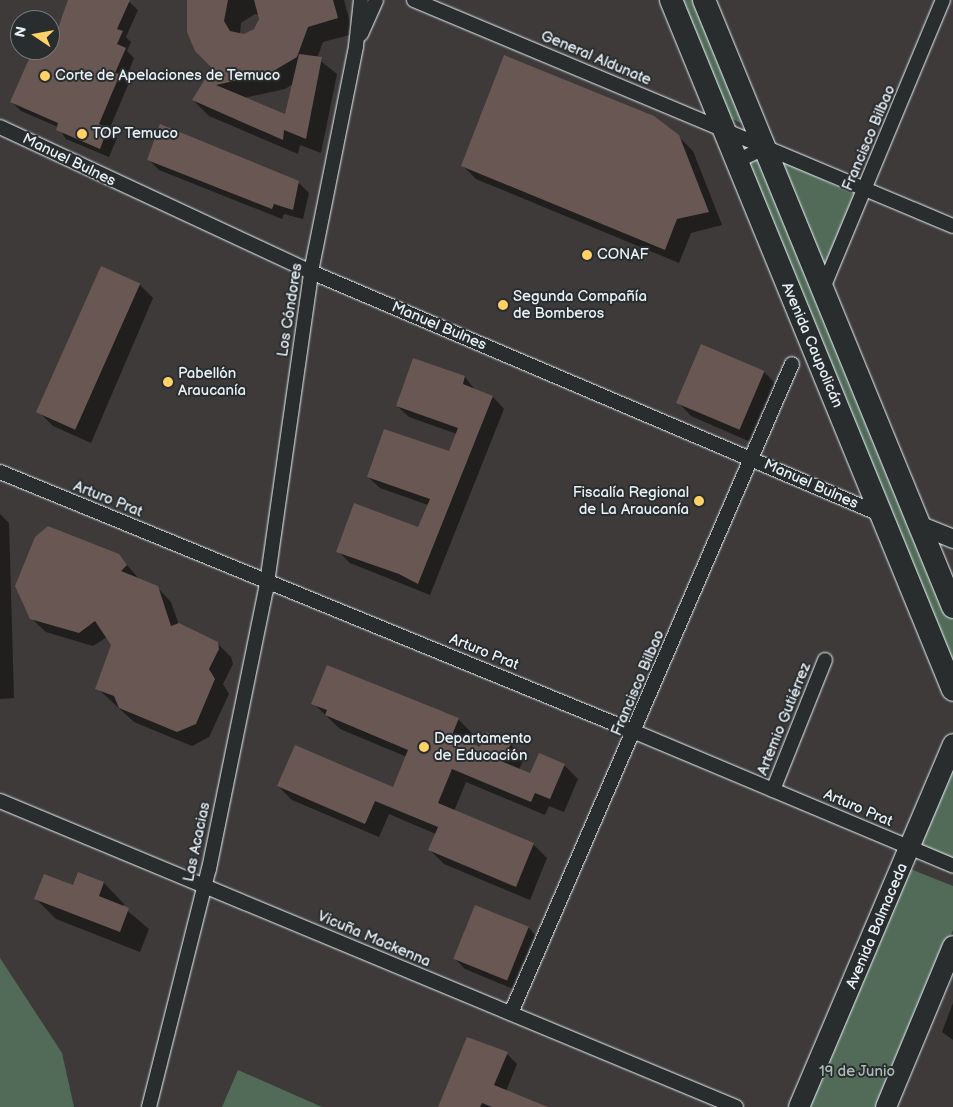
<!DOCTYPE html>
<meta charset="utf-8">
<style>
body{margin:0}
#map{position:relative;width:953px;height:1107px;overflow:hidden;background:#3d3a39;font-family:"Balsamiq Sans",sans-serif}
div>[style]{position:absolute}
.green>*{inset:0;background:#526b59}
.shadow>*{inset:0;background:#0007}
.building>*{inset:0;background:#695753;transform-origin:0 0}
.roads{filter:drop-shadow(0 0 1px #e8f1f8) drop-shadow(0 0 1px #e8f1f8)}
.minor>*{height:14px;margin:-7px;padding:0 7px;transform-origin:7px;border-radius:7px;background:#2a2d2e}
.tertiary>*{height:18px;margin:-9px;padding:0 9px;transform-origin:9px;border-radius:9px;background:#2a2d2e}
.secondary>*{height:20px;margin:-10px;padding:0 10px;transform-origin:10px;border-radius:10px;background:#2a2d2e}
.primary>*{height:22px;margin:-11px;padding:0 11px;transform-origin:11px;border-radius:11px;background:#2a2d2e}
.dots>*{width:14px;height:14px;translate:-50% -50%;box-sizing:border-box;border:2px solid #2a2d2e;border-radius:50%}
span{translate:-50% -50%;white-space:nowrap;text-align:center;line-height:1.15;-webkit-text-stroke:4px #2a2d2e;paint-order:stroke}
.street-label{font-size:15px;color:#e8f1f8}
.poi-label{font-size:15px;color:#e8f1f8}
.left{translate:0 -50%;text-align:left}
.right{translate:-100% -50%;text-align:right}
.park-label{font-size:15px;color:#acbbb8}
.north{position:absolute;left:10px;top:10px;width:50px;height:50px;box-sizing:border-box;background:#2a2d2e;border:1px solid #767b7f;border-radius:50%;rotate:282deg;font-size:14px;font-weight:700;line-height:20px;text-align:center;color:#e8f1f8}
.north::after{content:'';display:block;margin:auto;width:18px;height:22px;background:#ffd166;clip-path:polygon(50% 0,100% 100%,50% 72%,0 100%)}
</style>
<div id="map">
<div class="green">
<div style="clip-path:polygon(677px 0,698px 0,750px 127px,721px 114px)"></div>
<div style="clip-path:polygon(762px 151px,953px 620px,953px 675px,742px 163px)"></div>
<div style="clip-path:polygon(776px 158px,856px 195px,823px 271px)"></div>
<div style="clip-path:polygon(953px 762px,953px 859px,918px 844px)"></div>
<div style="clip-path:polygon(908px 868px,953px 886px,953px 930px,880px 1107px,805px 1107px)"></div>
<div style="clip-path:polygon(0 958px,62px 1053px,74px 1107px,0 1107px)"></div>
<div style="clip-path:polygon(238px 1070px,322px 1107px,222px 1107px)"></div>
</div>
<div class="shadow">
<div style="clip-path:polygon(75px 0,127px 0,138px 10px,126px 37px,131px 42px,127px 51px,134px 58px,125px 81px,128px 85px,109px 130px,117px 138px,109px 157px,66px 139px,58px 127px,21px 111px,12px 102px,34px 50px,50px 50px,50px 38px,53px 40px,65px 10px)"></div>
<div style="clip-path:polygon(evenodd,188px 0,344px 0,353px 34px,323px 42px,317px 58px,337px 74px,321px 153px,300px 145px,298px 154px,209px 116px,193px 100px,214px 68px,188px 32px,188px 0,255px 14px,260px 15px,258px 26px,244px 36px,240px 35px,241px 23px,255px 14px,188px 0,293px 84px,286px 116px,243px 98px,285px 89px,293px 84px)"></div>
<div style="clip-path:polygon(678px 136px,693px 151px,722px 225px,691px 233px,679px 263px,476px 179px,462px 165px)"></div>
<div style="clip-path:polygon(148px 159px,298px 182px,309px 193px,303px 219px,284px 214px,282px 219px,159px 170px)"></div>
<div style="clip-path:polygon(139px 284px,153px 298px,91px 443px,53px 426px,40px 413px)"></div>
<div style="clip-path:polygon(702px 346px,764px 372px,778px 386px,753px 443px,691px 416px,678px 402px)"></div>
<div style="clip-path:polygon(414px 359px,465px 377px,476px 391px,493px 397px,504px 409px,430px 595px,350px 563px,338px 551px,419px 528px,428px 505px,380px 488px,368px 477px,449px 453px,457px 434px,409px 417px,397px 406px)"></div>
<div style="clip-path:polygon(0 514px,9px 523px,14px 698px,0 699px)"></div>
<div style="clip-path:polygon(118px 555px,140px 580px,157px 587px,171px 602px,179px 625px,217px 643px,231px 657px,233px 664px,223px 684px,229px 694px,209px 737px,192px 746px,134px 722px,97px 688px,113px 645px,107px 637px,93px 646px,46px 632px,31px 618px)"></div>
<div style="clip-path:polygon(328px 667px,459px 720px,472px 733px,468px 743px,480px 748px,510px 744px,524px 758px,519px 770px,531px 775px,564px 765px,578px 779px,564px 812px,549px 806px,545px 815px,466px 782px,454px 811px,533px 844px,547px 858px,530px 900px,444px 864px,430px 850px,436px 834px,389px 814px,379px 837px,292px 800px,278px 786px,394px 788px,407px 757px,340px 729px,313px 703px)"></div>
<div style="clip-path:polygon(79px 874px,104px 883px,124px 904px,123px 907px,149px 929px,140px 952px,56px 919px,36px 899px,74px 887px)"></div>
<div style="clip-path:polygon(476px 907px,529px 928px,539px 939px,518px 991px,465px 969px,455px 959px)"></div>
<div style="clip-path:polygon(953px 1003px,953px 1040px,942px 1032px)"></div>
<div style="clip-path:polygon(507px 1054px,517px 1064px,506px 1091px,540px 1107px,440px 1107px)"></div>
</div>
<div class="building">
<div style="clip-path:polygon(68px 0,130px 0,117px 29px,123px 31px,117px 44px,126px 48px,115px 73px,120px 74px,99px 124px,108px 128px,100px 149px,56px 130px,58px 123px,10px 102px,33px 50px,50px 50px)"></div>
<div style="clip-path:polygon(187px 0,228px 0,224px 21px,230px 31px,244px 34px,254px 29px,259px 19px,254px 0,333px 0,338px 18px,308px 27px,297px 57px,270px 73px,216px 85px,285px 114px,299px 54px,322px 57px,306px 139px,284px 130px,283px 140px,192px 100px,212px 68px,195px 51px,187px 32px)"></div>
<div style="clip-path:polygon(504px 55px,654px 116px,679px 135px,709px 212px,677px 219px,665px 250px,461px 166px)"></div>
<div style="clip-path:polygon(160px 124px,299px 181px,293px 210px,274px 204px,272px 209px,147px 160px)"></div>
<div style="left:101px;top:266px;width:43px;height:160px;rotate:24deg"></div>
<div style="left:701px;top:344px;width:69px;height:64px;rotate:23deg"></div>
<div style="clip-path:polygon(413px 358px,465px 376px,463px 384px,493px 396px,418px 584px,399px 574px,336px 552px,354px 503px,418px 527px,430px 499px,367px 477px,384px 429px,449px 451px,458px 428px,396px 406px)"></div>
<div style="clip-path:polygon(48px 526px,119px 554px,127px 565px,121px 571px,158px 586px,171px 626px,179px 623px,218px 642px,219px 649px,209px 669px,215px 679px,196px 724px,177px 732px,119px 708px,114px 696px,95px 689px,111px 645px,95px 621px,79px 633px,30px 619px,15px 586px,35px 537px)"></div>
<div style="clip-path:polygon(327px 665px,459px 718px,452px 735px,480px 747px,486px 732px,511px 743px,503px 762px,530px 773px,539px 753px,565px 764px,550px 799px,535px 793px,531px 802px,452px 769px,438px 803px,534px 843px,516px 887px,428px 850px,438px 827px,375px 801px,365px 824px,277px 786px,295px 745px,393px 787px,408px 750px,325px 715px,327px 710px,311px 704px)"></div>
<div style="clip-path:polygon(78px 872px,104px 882px,99px 896px,129px 908px,120px 932px,34px 899px,44px 874px,73px 885px)"></div>
<div style="left:475px;top:905px;width:58px;height:58px;rotate:22deg"></div>
<div style="clip-path:polygon(467px 1037px,508px 1052px,494px 1085px,548px 1107px,492px 1107px,482px 1103px,480px 1107px,438px 1107px)"></div>
</div>
<div class="roads">
<div class="minor">
<div style="left:414px;top:0;width:584px;rotate:22.75deg"></div>
<div style="left:361px;top:34px;width:37px;rotate:-66deg"></div>
<div style="left:0;top:127px;width:343px;rotate:25deg"></div>
<div style="left:311px;top:272px;width:621px;rotate:23.05deg"></div>
<div style="left:735px;top:162px;width:34px;rotate:-26deg"></div>
<div style="left:823px;top:288px;width:312px;rotate:-67.4deg"></div>
<div style="left:0;top:472px;width:686px;rotate:22.27deg"></div>
<div style="left:635px;top:732px;width:345px;rotate:22.8deg"></div>
<div style="left:773px;top:790px;width:140px;rotate:-68.2deg"></div>
<div style="left:0;top:801px;width:797px;rotate:22.58deg"></div>
<div style="left:511px;top:1013px;width:707px;rotate:-66.59deg"></div>
<div style="left:149px;top:1107px;width:245px;rotate:-75.9deg"></div>
<div style="left:209px;top:869px;width:285px;rotate:-78.5deg"></div>
<div style="left:266px;top:590px;width:321px;rotate:-81.9deg"></div>
<div style="left:311px;top:272px;width:230px;rotate:-78.7deg"></div>
<div style="left:356px;top:46px;width:46px;rotate:-83.8deg"></div>
</div>
<div class="tertiary">
<div style="left:919px;top:525px;width:37px;rotate:22deg"></div>
</div>
<div class="secondary">
<div style="left:799px;top:1107px;width:394px;rotate:-67deg"></div>
<div style="left:886px;top:1107px;width:174px;rotate:-67.4deg"></div>
</div>
<div class="primary">
<div style="left:671px;top:0;width:745px;rotate:67.77deg"></div>
<div style="left:704px;top:0;width:656px;rotate:67.7deg"></div>
</div>
</div>
<div class="dots">
<div style="left:45px;top:76px;background:#ffd166"></div>
<div style="left:82px;top:134px;background:#ffd166"></div>
<div style="left:587px;top:255px;background:#ffd166"></div>
<div style="left:503px;top:305px;background:#ffd166"></div>
<div style="left:168px;top:382px;background:#ffd166"></div>
<div style="left:699px;top:501px;background:#ffd166"></div>
<div style="left:424px;top:747px;background:#ffd166"></div>
</div>
<div class="street-label">
<span style="left:596px;top:58px;rotate:23deg">General Aldunate</span>
<span style="left:869px;top:138px;rotate:-67deg">Francisco Bilbao</span>
<span style="left:69px;top:160px;rotate:26deg">Manuel Bulnes</span>
<span style="left:290px;top:310px;rotate:-81deg">Los Cóndores</span>
<span style="left:439px;top:326px;rotate:23deg">Manuel Bulnes</span>
<span style="left:812px;top:345px;rotate:67deg">Avenida Caupolicán</span>
<span style="left:811px;top:484px;rotate:24deg">Manuel Bulnes</span>
<span style="left:108px;top:499px;rotate:22deg">Arturo Prat</span>
<span style="left:484px;top:652px;rotate:22deg">Arturo Prat</span>
<span style="left:638px;top:683px;rotate:-67deg">Francisco Bilbao</span>
<span style="left:784px;top:719px;rotate:-68deg">Artemio Gutiérrez</span>
<span style="left:858px;top:808px;rotate:23deg">Arturo Prat</span>
<span style="left:197px;top:842px;rotate:-78deg">Las Acacias</span>
<span style="left:877px;top:926px;rotate:-67deg">Avenida Balmaceda</span>
<span style="left:374px;top:939px;rotate:23deg">Vicuña Mackenna</span>
</div>
<div class="poi-label">
<span class="left" style="left:55px;top:76px">Corte de Apelaciones de Temuco</span>
<span class="left" style="left:92px;top:134px">TOP Temuco</span>
<span class="left" style="left:597px;top:255px">CONAF</span>
<span class="left" style="left:513px;top:305px">Segunda Compañía<br>de Bomberos</span>
<span class="left" style="left:178px;top:382px">Pabellón<br>Araucanía</span>
<span class="right" style="left:689px;top:501px">Fiscalía Regional<br>de La Araucanía</span>
<span class="left" style="left:434px;top:747px">Departamento<br>de Educación</span>
</div>
<div class="park-label">
<span style="left:857px;top:1072px">19 de Junio</span>
</div>
<div class="north">N</div>
</div>
